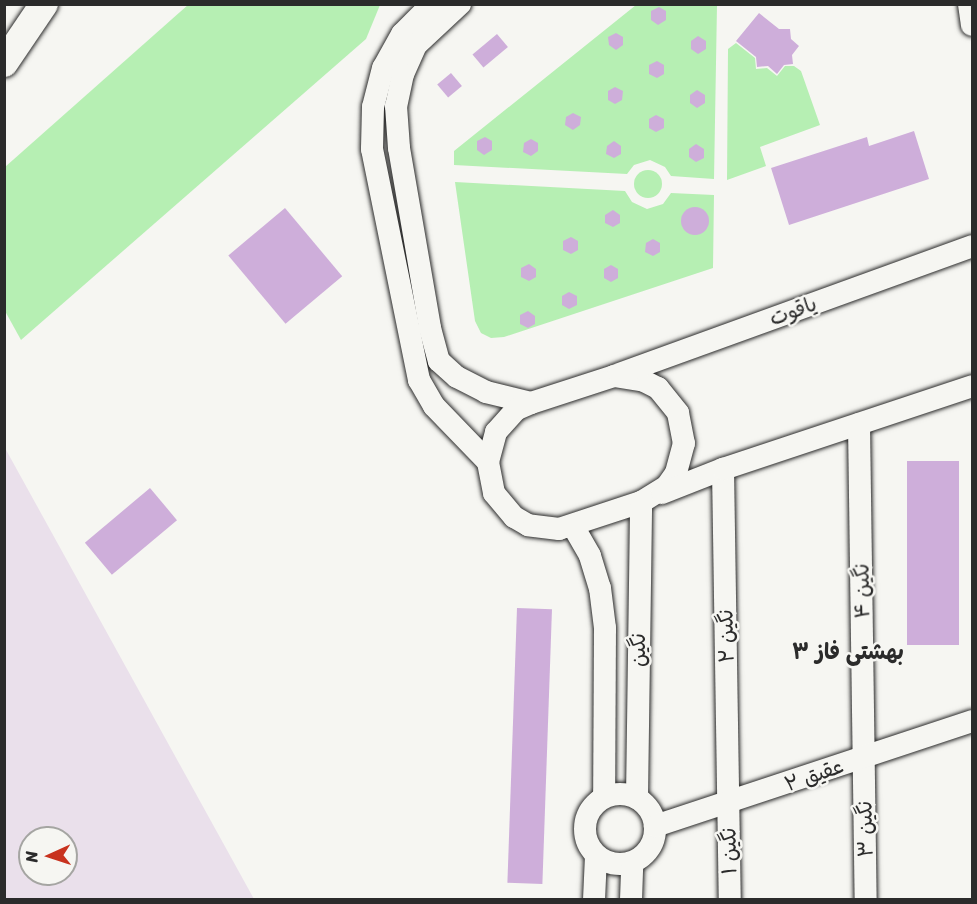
<!DOCTYPE html>
<meta charset="utf-8">
<style>
body{margin:0}
#map{position:relative;width:977px;height:904px;overflow:hidden;background:#f6f6f2;font-family:Sriracha,"Playpen Sans Arabic",sans-serif}
div>[style]{position:absolute}
.built>*{inset:0;background:#eae0eb}
.green>*{inset:0;background:#b6efb3}
.round{border-radius:50%}
.building>*{inset:0;background:#ceaeda;transform-origin:0 0}
.roads{filter:drop-shadow(0 0 2px #2b2b2b) drop-shadow(0 0 2px #2b2b2b)}
.minor>*{height:22px;margin:-11px;padding:0 11px;transform-origin:11px;border-radius:11px;background:#f6f6f2}
.minor>.ring{margin:-11px;padding:0;box-sizing:content-box;background:none;border:22px solid #f6f6f2;border-radius:50%}
.major>*{height:28px;margin:-14px;padding:0 14px;transform-origin:14px;border-radius:14px;background:#f6f6f2}
span{translate:-50% -50%;white-space:nowrap;text-align:center;line-height:1.15;-webkit-text-stroke:5px #f6f6f2;paint-order:stroke}
.street-label{font-size:21px;color:#2b2b2b}
.neighbourhood-label{font-size:22px;color:#2b2b2b;font-weight:700}
.frame{position:absolute;inset:0;border:6px solid #2b2b2b;pointer-events:none}
.north{position:absolute;left:18px;top:826px;width:60px;height:60px;box-sizing:border-box;background:#f6f6f2;border:2px solid #a5a5a2;border-radius:50%;rotate:267deg;font-size:16px;font-weight:700;line-height:24px;text-align:center;color:#2b2b2b}
.north::after{content:'';display:block;margin:auto;width:21px;height:27px;background:#c8321e;clip-path:polygon(50% 0,100% 100%,50% 72%,0 100%)}
</style>
<div id="map">
<div class="built">
<div style="clip-path:polygon(evenodd,5px 448px,254px 899px,5px 899px,5px 448px,30px 838px,66px 838px,66px 874px,30px 874px,30px 838px)"></div>
</div>
<div class="green">
<div style="clip-path:polygon(189px 4px,380px 5px,366px 39px,21px 340px,5px 311px,5px 167px)"></div>
<div style="clip-path:polygon(636px 5px,717px 5px,714px 179px,671px 176px,665px 167px,650px 160px,634px 165px,627px 174px,454px 165px,454px 151px)"></div>
<div style="clip-path:polygon(736px 43px,755px 58px,756px 69px,767px 68px,777px 76px,785px 66px,794px 66px,801px 71px,820px 125px,760px 147px,766px 166px,727px 180px,728px 49px)"></div>
<div class="round" style="left:634px;top:170px;width:28px;height:28px"></div>
<div style="clip-path:polygon(455px 182px,625px 191px,632px 202px,647px 209px,663px 204px,671px 193px,714px 195px,713px 268px,504px 337px,491px 338px,481px 333px,475px 321px)"></div>
</div>
<div class="building">
<div style="clip-path:polygon(659px 7px,666px 11px,666px 20px,658px 25px,651px 20px,651px 11px)"></div>
<div style="clip-path:polygon(759px 13px,779px 29px,790px 29px,791px 39px,799px 46px,792px 55px,793px 64px,784px 65px,777px 74px,768px 66px,757px 67px,756px 57px,736px 41px)"></div>
<div style="clip-path:polygon(616px 33px,623px 37px,623px 45px,616px 50px,609px 45px,608px 37px)"></div>
<div style="left:497px;top:34px;width:17px;height:32px;rotate:50deg"></div>
<div style="clip-path:polygon(698px 36px,706px 41px,706px 49px,698px 54px,691px 49px,691px 41px)"></div>
<div style="clip-path:polygon(657px 61px,664px 65px,664px 74px,657px 78px,649px 74px,649px 65px)"></div>
<div style="left:451px;top:73px;width:17px;height:18px;rotate:50deg"></div>
<div style="clip-path:polygon(615px 87px,623px 91px,622px 100px,615px 104px,608px 100px,608px 91px)"></div>
<div style="clip-path:polygon(697px 90px,705px 95px,705px 103px,697px 108px,690px 103px,690px 95px)"></div>
<div style="clip-path:polygon(573px 113px,581px 117px,580px 125px,573px 130px,565px 125px,566px 117px)"></div>
<div style="clip-path:polygon(656px 115px,664px 119px,664px 128px,656px 132px,649px 128px,649px 119px)"></div>
<div style="clip-path:polygon(914px 131px,929px 179px,789px 225px,771px 168px,867px 137px,869px 146px)"></div>
<div style="clip-path:polygon(485px 137px,492px 141px,492px 150px,484px 155px,477px 150px,477px 141px)"></div>
<div style="clip-path:polygon(531px 139px,538px 143px,538px 151px,531px 156px,523px 152px,524px 143px)"></div>
<div style="clip-path:polygon(614px 141px,621px 146px,621px 154px,614px 158px,606px 154px,607px 146px)"></div>
<div style="clip-path:polygon(696px 144px,704px 149px,704px 158px,696px 162px,689px 157px,689px 149px)"></div>
<div class="round" style="left:681px;top:207px;width:28px;height:28px"></div>
<div style="left:285px;top:208px;width:89px;height:74px;rotate:50deg"></div>
<div style="clip-path:polygon(613px 210px,620px 215px,620px 223px,613px 227px,605px 223px,605px 215px)"></div>
<div style="clip-path:polygon(571px 237px,578px 241px,578px 250px,571px 254px,563px 250px,563px 241px)"></div>
<div style="clip-path:polygon(653px 239px,660px 243px,660px 252px,653px 256px,645px 252px,646px 243px)"></div>
<div style="clip-path:polygon(529px 264px,536px 269px,536px 277px,529px 281px,521px 277px,521px 268px)"></div>
<div style="clip-path:polygon(611px 265px,618px 269px,618px 278px,611px 282px,604px 278px,604px 269px)"></div>
<div style="clip-path:polygon(569px 292px,577px 296px,577px 305px,569px 309px,562px 305px,562px 296px)"></div>
<div style="clip-path:polygon(528px 311px,535px 316px,535px 324px,528px 328px,520px 324px,520px 315px)"></div>
<div style="left:907px;top:461px;width:52px;height:184px"></div>
<div style="left:150px;top:488px;width:42px;height:85px;rotate:50deg"></div>
<div style="left:517px;top:608px;width:35px;height:275px;rotate:2deg"></div>
</div>
<div class="roads">
<div class="minor">
<div style="left:432px;top:4px;width:42px;rotate:135deg"></div>
<div style="left:402px;top:34px;width:39px;rotate:119deg"></div>
<div style="left:383px;top:68px;width:40px;rotate:104.4deg"></div>
<div style="left:373px;top:107px;width:42px;rotate:91.4deg"></div>
<div style="left:372px;top:149px;width:236px;rotate:78.5deg"></div>
<div style="left:419px;top:380px;width:30px;rotate:60deg"></div>
<div style="left:434px;top:406px;width:78px;rotate:46deg"></div>
<div style="left:460px;top:4px;width:60px;rotate:137deg"></div>
<div style="left:416px;top:45px;width:32px;rotate:114deg"></div>
<div style="left:403px;top:74px;width:33px;rotate:102deg"></div>
<div style="left:396px;top:106px;width:42px;rotate:85.9deg"></div>
<div style="left:399px;top:148px;width:183px;rotate:80.2deg"></div>
<div style="left:430px;top:328px;width:34px;rotate:75deg"></div>
<div style="left:439px;top:361px;width:24px;rotate:42deg"></div>
<div style="left:457px;top:377px;width:33px;rotate:27deg"></div>
<div style="left:486px;top:392px;width:46px;rotate:13.7deg"></div>
<div style="left:531px;top:403px;width:87px;rotate:-18deg"></div>
<div style="left:614px;top:376px;width:30px;rotate:9deg"></div>
<div style="left:644px;top:381px;width:16px;rotate:27deg"></div>
<div style="left:658px;top:388px;width:32px;rotate:51deg"></div>
<div style="left:678px;top:413px;width:31px;rotate:79deg"></div>
<div style="left:684px;top:443px;width:31px;rotate:105deg"></div>
<div style="left:676px;top:473px;width:16px;rotate:125deg"></div>
<div style="left:667px;top:486px;width:31px;rotate:148deg"></div>
<div style="left:641px;top:502px;width:86px;rotate:161.8deg"></div>
<div style="left:559px;top:529px;width:31px;rotate:-173deg"></div>
<div style="left:528px;top:525px;width:16px;rotate:-150deg"></div>
<div style="left:514px;top:517px;width:31px;rotate:-130deg"></div>
<div style="left:494px;top:493px;width:32px;rotate:-101deg"></div>
<div style="left:488px;top:462px;width:31px;rotate:-75deg"></div>
<div style="left:496px;top:432px;width:31px;rotate:-48deg"></div>
<div style="left:517px;top:409px;width:15px;rotate:-23deg"></div>
<div style="left:969px;top:4px;width:21px;rotate:82deg"></div>
<div style="left:619px;top:374px;width:375px;rotate:-19.9deg"></div>
<div style="left:859px;top:424px;width:476px;rotate:89.2deg"></div>
<div style="left:723px;top:469px;width:431px;rotate:89.1deg"></div>
<div style="left:662px;top:493px;width:66px;rotate:-21.5deg"></div>
<div style="left:723px;top:469px;width:262px;rotate:-18.4deg"></div>
<div style="left:573px;top:526px;width:34px;rotate:60deg"></div>
<div style="left:590px;top:556px;width:34px;rotate:73deg"></div>
<div style="left:600px;top:588px;width:40px;rotate:82.9deg"></div>
<div style="left:605px;top:628px;width:169px;rotate:90.3deg"></div>
<div class="ring" style="left:585px;top:794px;width:48px;height:48px"></div>
<div style="left:637px;top:798px;width:296px;rotate:-89.2deg"></div>
<div style="left:655px;top:826px;width:334px;rotate:-18.3deg"></div>
<div style="left:594px;top:900px;width:44px;rotate:-87.4deg"></div>
<div style="left:631px;top:900px;width:37px;rotate:-88deg"></div>
</div>
<div class="major">
<div style="left:4px;top:63px;width:71px;rotate:-55.9deg"></div>
</div>
</div>
<div class="street-label">
<span style="left:793px;top:311px;rotate:-20deg">یاقوت</span>
<span style="left:862px;top:591px;rotate:-91deg">نگین ۴</span>
<span style="left:726px;top:636px;rotate:-91deg">نگین ۲</span>
<span style="left:638px;top:650px;rotate:-90deg">نگین</span>
<span style="left:814px;top:775px;rotate:-19deg">عقیق ۲</span>
<span style="left:865px;top:829px;rotate:-91deg">نگین ۳</span>
<span style="left:729px;top:851px;rotate:-91deg">نگین ۱</span>
</div>
<div class="neighbourhood-label">
<span style="left:848px;top:652px">بهشتی فاز ۳</span>
</div>
<div class="frame"></div>
<div class="north">N</div>
</div>
